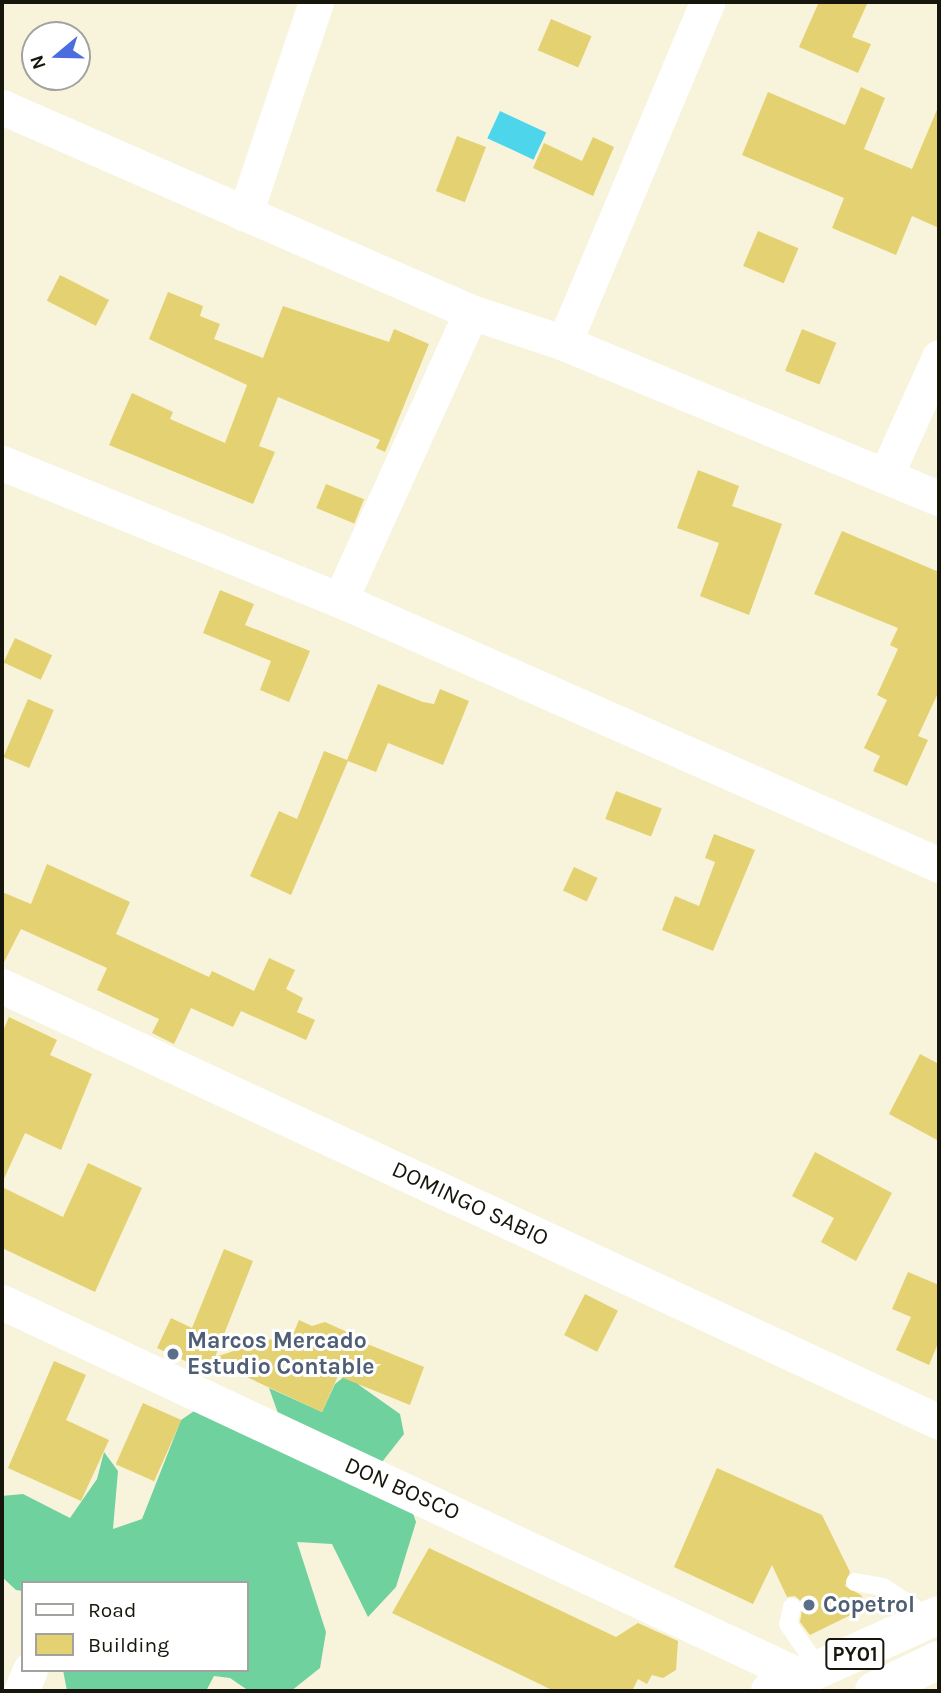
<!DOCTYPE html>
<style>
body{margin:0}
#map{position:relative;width:941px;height:1693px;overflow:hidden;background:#f8f3db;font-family:Karla,sans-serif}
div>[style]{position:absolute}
.forest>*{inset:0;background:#6fd19e}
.water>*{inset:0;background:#4dd6eb;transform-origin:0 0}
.building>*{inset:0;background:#e4d171;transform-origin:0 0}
.lane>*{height:18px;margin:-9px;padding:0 9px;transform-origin:9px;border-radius:9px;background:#fff}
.street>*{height:35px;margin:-17.5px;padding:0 17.5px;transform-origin:17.5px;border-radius:17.5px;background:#fff}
.highway>*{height:38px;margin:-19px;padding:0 19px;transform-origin:19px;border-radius:19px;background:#fff}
.dots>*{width:19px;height:19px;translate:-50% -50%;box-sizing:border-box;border:4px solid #fff;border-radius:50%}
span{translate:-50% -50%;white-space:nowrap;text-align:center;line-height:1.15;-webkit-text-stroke:6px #fff;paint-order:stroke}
.shield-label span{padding:2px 5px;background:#fff;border:2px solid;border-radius:5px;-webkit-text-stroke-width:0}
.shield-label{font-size:21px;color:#17160d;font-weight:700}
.street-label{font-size:23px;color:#17160d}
.service-label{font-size:23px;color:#4e5e75;font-weight:700}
.left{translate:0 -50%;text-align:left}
.frame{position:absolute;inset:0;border:4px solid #17160d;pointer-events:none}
.legend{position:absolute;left:21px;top:1581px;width:228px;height:91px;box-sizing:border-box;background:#fff;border:2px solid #a2a29e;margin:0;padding:9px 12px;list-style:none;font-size:21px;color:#17160d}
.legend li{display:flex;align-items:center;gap:14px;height:35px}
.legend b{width:35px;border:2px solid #a2a29e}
.north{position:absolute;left:21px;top:21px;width:70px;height:70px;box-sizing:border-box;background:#fff;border:2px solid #a2a29e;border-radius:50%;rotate:251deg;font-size:19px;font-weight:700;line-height:28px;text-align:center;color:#17160d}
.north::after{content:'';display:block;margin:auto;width:24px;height:32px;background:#4b6de0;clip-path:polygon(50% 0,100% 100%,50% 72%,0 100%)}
</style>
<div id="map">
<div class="forest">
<div style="clip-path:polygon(350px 1372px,359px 1385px,400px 1414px,404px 1434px,371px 1476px,410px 1505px,416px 1522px,396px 1587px,368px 1617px,332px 1544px,297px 1542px,326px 1632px,320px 1668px,291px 1691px,249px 1691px,230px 1678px,214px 1676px,206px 1691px,67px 1691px,63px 1670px,247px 1670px,247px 1583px,23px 1583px,23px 1591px,16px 1590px,2px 1577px,2px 1496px,23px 1494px,70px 1518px,97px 1479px,104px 1452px,118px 1471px,113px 1529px,142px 1519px,181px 1420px,200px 1407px,279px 1416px,269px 1388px,322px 1412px,335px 1384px)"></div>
</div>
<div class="water">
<div style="left:500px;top:111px;width:51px;height:30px;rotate:25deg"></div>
</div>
<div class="building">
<div style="clip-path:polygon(819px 2px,868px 2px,852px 37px,871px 44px,858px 73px,799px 47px)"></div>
<div style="left:551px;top:19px;width:44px;height:34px;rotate:23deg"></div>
<div style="clip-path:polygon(861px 87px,885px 98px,864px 149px,912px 169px,939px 105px,939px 228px,912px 216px,896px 255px,832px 228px,844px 198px,742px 155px,768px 92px,845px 125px)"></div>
<div style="left:457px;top:136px;width:31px;height:59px;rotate:21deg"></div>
<div style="clip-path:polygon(593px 137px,614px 147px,593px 196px,533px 168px,544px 143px,582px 161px)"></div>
<div style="left:758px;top:231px;width:44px;height:38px;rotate:23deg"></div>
<div style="left:60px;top:275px;width:55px;height:29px;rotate:27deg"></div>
<div style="clip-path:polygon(168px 292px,203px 306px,200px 316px,220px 324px,214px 339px,263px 358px,283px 306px,389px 342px,394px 329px,429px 344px,385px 452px,376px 448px,380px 440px,278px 397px,259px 446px,275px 452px,253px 504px,109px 445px,132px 393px,173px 412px,170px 419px,225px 443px,247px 385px,149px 339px)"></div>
<div style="left:802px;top:329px;width:37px;height:45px;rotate:22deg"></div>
<div style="clip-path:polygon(698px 470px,739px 486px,732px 506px,782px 524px,749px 615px,700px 596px,719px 543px,677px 528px)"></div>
<div style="left:326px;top:484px;width:41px;height:26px;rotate:22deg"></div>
<div style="clip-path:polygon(842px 531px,939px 572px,939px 691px,918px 736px,928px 740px,907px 786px,873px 771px,880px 756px,864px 748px,887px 700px,877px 695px,898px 649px,890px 645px,898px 628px,814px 594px)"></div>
<div style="clip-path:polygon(220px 590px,254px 604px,245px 625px,310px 651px,289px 702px,260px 690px,271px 661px,203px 633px)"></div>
<div style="left:15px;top:638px;width:41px;height:27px;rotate:25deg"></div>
<div style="clip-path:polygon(378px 684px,423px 702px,434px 704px,440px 689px,469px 701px,443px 765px,388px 743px,376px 772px,348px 761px,291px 895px,250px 876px,279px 811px,297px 819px,324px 751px,347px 760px)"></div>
<div style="left:28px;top:699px;width:28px;height:63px;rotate:23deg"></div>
<div style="left:616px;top:791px;width:49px;height:30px;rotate:21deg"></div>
<div style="clip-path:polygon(714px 834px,755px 850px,713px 951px,662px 930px,675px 896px,699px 906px,715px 862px,705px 858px)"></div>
<div style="clip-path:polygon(47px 864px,130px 902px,116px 934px,209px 977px,212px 971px,254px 991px,269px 958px,295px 970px,286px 989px,303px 998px,297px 1012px,315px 1020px,306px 1040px,241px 1011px,233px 1027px,191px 1008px,174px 1044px,152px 1033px,159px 1019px,97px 990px,107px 968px,21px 929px,2px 966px,2px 892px,31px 904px)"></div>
<div style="left:574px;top:867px;width:26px;height:26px;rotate:25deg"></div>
<div style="clip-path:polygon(9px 1017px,57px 1040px,50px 1055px,92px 1074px,61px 1150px,25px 1133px,2px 1183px,2px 1033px)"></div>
<div style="clip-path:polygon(920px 1054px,939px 1064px,939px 1141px,889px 1114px)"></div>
<div style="clip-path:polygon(815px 1152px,892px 1193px,856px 1261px,821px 1242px,834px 1218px,792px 1196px)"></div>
<div style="clip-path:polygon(88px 1163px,142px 1188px,95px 1292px,2px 1248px,2px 1187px,63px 1217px)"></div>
<div style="clip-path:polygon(224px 1249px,253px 1261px,215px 1357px,294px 1332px,299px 1320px,312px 1326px,325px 1322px,356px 1336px,355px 1339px,424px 1367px,410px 1405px,338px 1376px,322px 1412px,210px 1360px,205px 1370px,157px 1348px,171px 1318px,192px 1328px)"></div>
<div style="clip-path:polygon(908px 1272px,939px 1285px,939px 1341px,929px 1365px,896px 1350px,911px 1317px,892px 1309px)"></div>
<div style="left:585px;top:1294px;width:37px;height:46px;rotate:27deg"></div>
<div style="clip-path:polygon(54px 1361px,86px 1375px,66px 1420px,109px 1440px,81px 1501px,8px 1468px)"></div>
<div style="left:143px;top:1403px;width:42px;height:67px;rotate:24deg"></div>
<div style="clip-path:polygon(717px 1468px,822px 1515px,850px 1572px,845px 1586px,861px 1595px,867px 1607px,810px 1635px,800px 1622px,803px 1603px,795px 1596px,787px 1597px,772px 1565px,753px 1604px,674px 1567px)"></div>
<div style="clip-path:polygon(429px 1548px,616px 1637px,638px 1623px,678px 1641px,676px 1670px,663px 1678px,652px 1675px,647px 1684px,638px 1679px,632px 1691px,554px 1691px,392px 1613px)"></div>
</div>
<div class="lane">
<div style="left:855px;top:1582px;width:28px;rotate:10deg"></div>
<div style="left:883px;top:1587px;width:58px;rotate:33.7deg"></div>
<div style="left:792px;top:1607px;width:17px;rotate:103deg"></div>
<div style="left:788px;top:1624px;width:56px;rotate:55.2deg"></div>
</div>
<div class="street">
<div style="left:2px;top:107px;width:512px;rotate:23.61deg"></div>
<div style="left:471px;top:312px;width:98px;rotate:18.4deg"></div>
<div style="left:564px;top:343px;width:406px;rotate:22.5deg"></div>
<div style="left:245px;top:214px;width:224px;rotate:-71.5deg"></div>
<div style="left:564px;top:343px;width:370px;rotate:-67.2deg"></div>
<div style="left:2px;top:463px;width:365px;rotate:22.1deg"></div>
<div style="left:340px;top:600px;width:655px;rotate:23.86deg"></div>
<div style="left:886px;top:475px;width:129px;rotate:-65.8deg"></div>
<div style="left:340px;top:600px;width:316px;rotate:-65.5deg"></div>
<div style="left:2px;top:986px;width:1033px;rotate:24.95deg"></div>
<div style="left:2px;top:1302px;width:884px;rotate:25.11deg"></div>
<div style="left:21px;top:1691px;width:23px;rotate:-67deg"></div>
</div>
<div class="highway">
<div style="left:770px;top:1691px;width:185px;rotate:-24.2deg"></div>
<div style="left:874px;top:1691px;width:72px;rotate:-25.5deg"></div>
</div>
<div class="dots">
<div style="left:173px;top:1354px;background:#5c6f8a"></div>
<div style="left:809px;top:1605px;background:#5c6f8a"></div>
</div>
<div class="shield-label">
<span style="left:855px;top:1654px">PY01</span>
</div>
<div class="street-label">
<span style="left:470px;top:1204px;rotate:25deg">DOMINGO SABIO</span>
<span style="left:402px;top:1489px;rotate:24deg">DON BOSCO</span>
</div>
<div class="service-label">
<span class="left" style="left:187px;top:1354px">Marcos Mercado<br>Estudio Contable</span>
<span class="left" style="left:823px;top:1605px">Copetrol</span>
</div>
<div class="frame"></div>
<ul class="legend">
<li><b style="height:9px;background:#fff"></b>Road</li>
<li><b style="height:19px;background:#e4d171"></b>Building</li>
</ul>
<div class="north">N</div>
</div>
